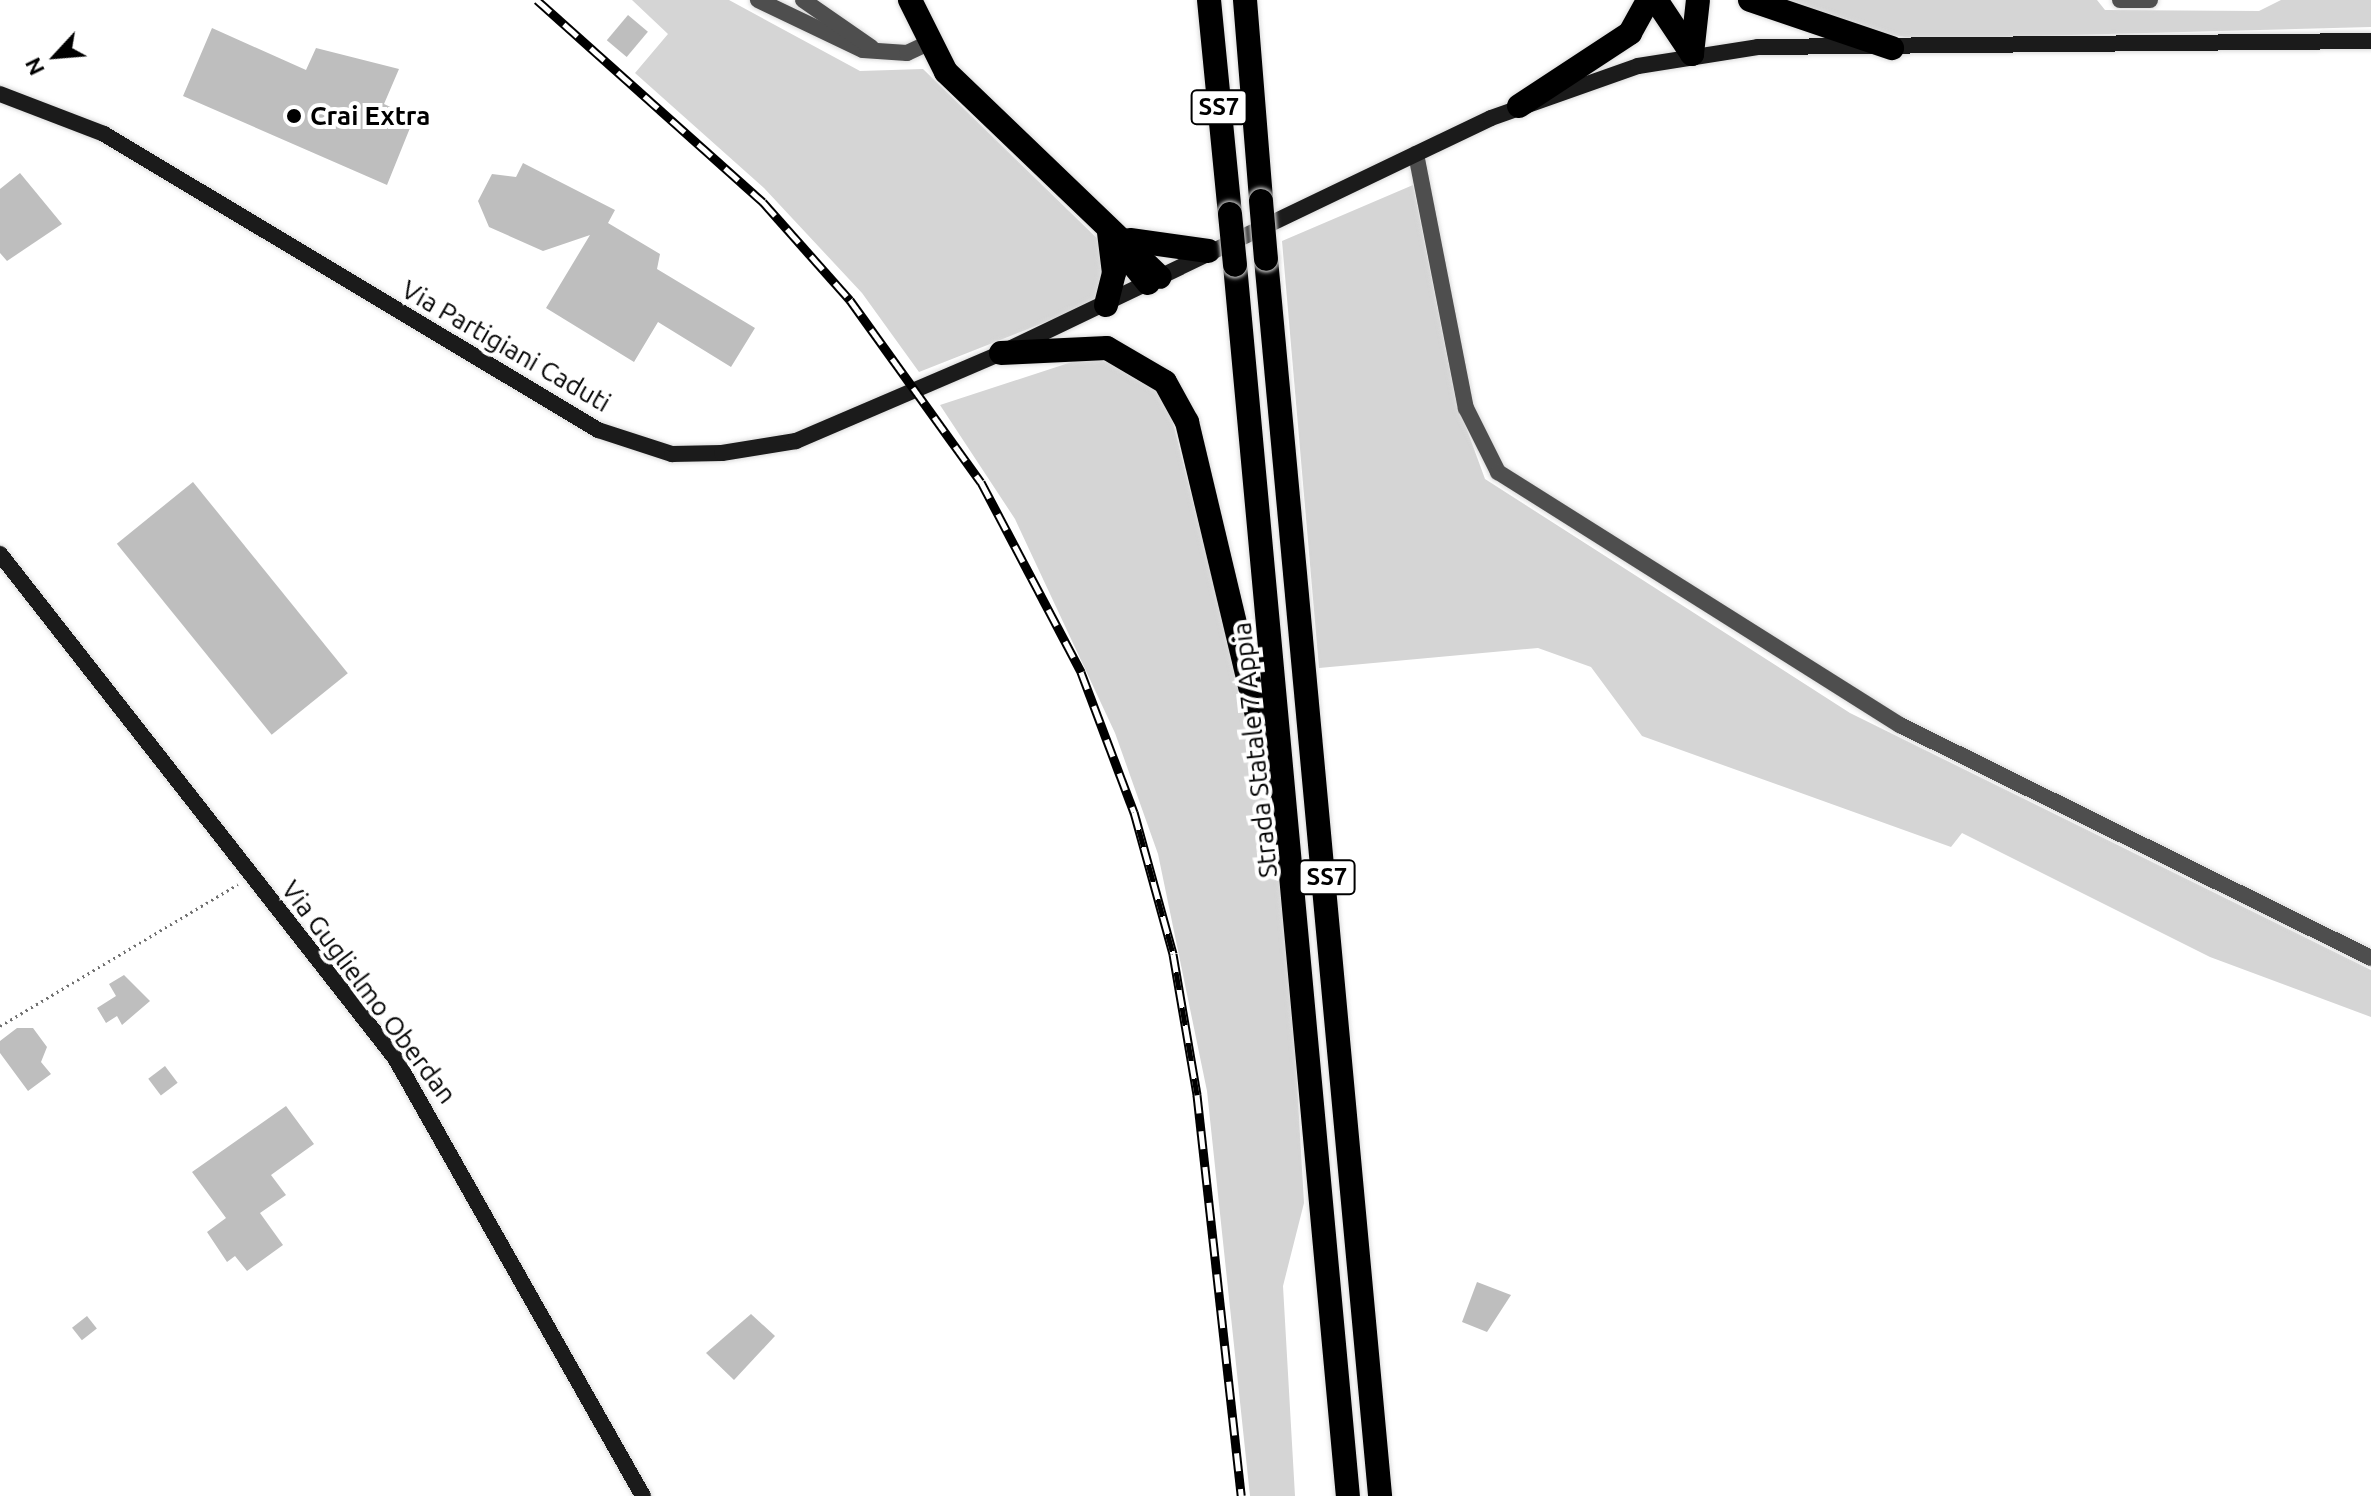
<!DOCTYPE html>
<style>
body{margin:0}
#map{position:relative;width:2371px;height:1496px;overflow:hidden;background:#fff;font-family:Ubuntu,sans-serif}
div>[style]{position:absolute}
.green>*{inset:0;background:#d5d5d5}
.building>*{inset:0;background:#bebebe;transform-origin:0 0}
.path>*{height:3px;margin-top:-1.5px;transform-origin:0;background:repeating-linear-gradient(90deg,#707070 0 2px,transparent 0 6px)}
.roads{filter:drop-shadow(0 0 2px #dbdbdb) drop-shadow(0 0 2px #dbdbdb)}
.street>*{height:16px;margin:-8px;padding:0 8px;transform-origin:8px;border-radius:8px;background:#4e4e4e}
.secondary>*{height:16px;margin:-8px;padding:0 8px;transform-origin:8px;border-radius:8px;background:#1b1b1b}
.highway>*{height:24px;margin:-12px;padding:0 12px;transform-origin:12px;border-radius:12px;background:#000}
.rail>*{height:9px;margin-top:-4.5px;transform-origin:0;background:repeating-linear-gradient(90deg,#fff 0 18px,#000 0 36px);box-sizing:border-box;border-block:2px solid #000}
.bridges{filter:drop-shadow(0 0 2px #dbdbdb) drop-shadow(0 0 2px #dbdbdb)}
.highway-bridge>*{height:24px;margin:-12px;padding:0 12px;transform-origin:12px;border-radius:12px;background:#000}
.dots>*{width:22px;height:22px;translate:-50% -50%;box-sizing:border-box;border:4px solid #fff;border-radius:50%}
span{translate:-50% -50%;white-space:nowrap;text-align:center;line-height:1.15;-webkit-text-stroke:8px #fff;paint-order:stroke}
.shield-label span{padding:2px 6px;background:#fff;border:2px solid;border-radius:6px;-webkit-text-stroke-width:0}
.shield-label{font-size:24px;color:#000;font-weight:700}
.poi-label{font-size:26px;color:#000;font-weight:700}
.left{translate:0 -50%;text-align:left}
.street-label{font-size:26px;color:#000}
.north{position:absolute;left:16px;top:16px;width:80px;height:80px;-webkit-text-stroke:6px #fff;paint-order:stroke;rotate:244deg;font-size:22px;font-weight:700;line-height:32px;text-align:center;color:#000}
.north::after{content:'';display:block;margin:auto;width:28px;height:36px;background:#000;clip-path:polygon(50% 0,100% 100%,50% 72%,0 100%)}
</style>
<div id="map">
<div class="green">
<div style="clip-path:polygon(632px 0,729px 0,860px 71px,923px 69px,1105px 246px,1108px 280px,1094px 303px,919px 372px,862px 293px,764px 188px,635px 73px,668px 34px)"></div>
<div style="clip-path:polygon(1782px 0,2097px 0,2105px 10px,2259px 11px,2281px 0,2371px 0,2371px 27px,1921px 39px,1853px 30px)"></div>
<div style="clip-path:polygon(1413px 185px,1455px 397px,1485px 479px,1850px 713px,2371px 970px,2371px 1017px,2210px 957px,1962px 833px,1951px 847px,1642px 736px,1591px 667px,1538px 648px,1319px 668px,1282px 241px)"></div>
<div style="clip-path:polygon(1087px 357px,1130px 368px,1167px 399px,1284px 862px,1304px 1203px,1283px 1286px,1295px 1496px,1250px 1496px,1207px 1091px,1158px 854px,1115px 733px,1015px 519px,940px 405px)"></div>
</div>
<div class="building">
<div style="left:628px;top:15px;width:26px;height:33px;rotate:40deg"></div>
<div style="clip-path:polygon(212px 28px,306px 70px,316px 48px,399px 69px,384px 104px,414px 118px,387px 185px,183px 96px)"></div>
<div style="clip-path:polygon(523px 163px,615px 210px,608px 223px,660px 254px,657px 269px,755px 328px,731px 367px,658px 322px,634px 362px,546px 308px,590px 235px,543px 251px,489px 227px,478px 201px,492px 174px,516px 177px)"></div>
<div style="clip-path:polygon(20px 173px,62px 224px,7px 261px,0 253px,0 189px)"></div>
<div style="left:193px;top:482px;width:246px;height:98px;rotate:51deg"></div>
<div style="clip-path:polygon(124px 975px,150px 1001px,122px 1025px,117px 1016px,106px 1023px,97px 1008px,116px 996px,109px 984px)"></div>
<div style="clip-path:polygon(17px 1028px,33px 1028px,47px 1047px,41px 1062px,51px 1074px,28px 1091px,0 1053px,0 1041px)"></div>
<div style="left:165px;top:1066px;width:21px;height:21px;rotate:53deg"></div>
<div style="clip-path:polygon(286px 1106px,314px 1144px,271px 1175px,286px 1195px,260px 1213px,283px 1245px,247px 1271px,235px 1256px,227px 1262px,207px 1232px,226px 1218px,192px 1172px)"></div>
<div style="clip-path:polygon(1477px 1282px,1511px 1295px,1487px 1332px,1462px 1322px)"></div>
<div style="clip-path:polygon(751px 1314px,775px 1336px,734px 1380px,706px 1353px)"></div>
<div style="left:87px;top:1316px;width:16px;height:19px;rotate:52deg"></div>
</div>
<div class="path">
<div style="left:0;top:1026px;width:277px;rotate:-30.8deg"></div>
</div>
<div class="roads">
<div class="street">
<div style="left:758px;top:0;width:116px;rotate:25.5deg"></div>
<div style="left:863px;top:50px;width:44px;rotate:3.9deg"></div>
<div style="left:907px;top:53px;width:23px;rotate:-25deg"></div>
<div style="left:803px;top:0;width:83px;rotate:34.7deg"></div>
<div style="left:2120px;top:0;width:30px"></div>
<div style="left:1416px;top:154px;width:259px;rotate:78.9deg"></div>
<div style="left:1466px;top:408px;width:72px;rotate:63.4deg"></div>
<div style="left:1498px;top:472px;width:475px;rotate:32.2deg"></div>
<div style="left:1900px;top:725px;width:525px;rotate:26.32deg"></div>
</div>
<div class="secondary">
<div style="left:0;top:94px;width:111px;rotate:21deg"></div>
<div style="left:104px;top:134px;width:576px;rotate:30.93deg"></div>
<div style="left:598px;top:430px;width:78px;rotate:18deg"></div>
<div style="left:672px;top:454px;width:50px;rotate:-1.1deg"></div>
<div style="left:722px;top:453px;width:75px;rotate:-9.2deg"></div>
<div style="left:796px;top:441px;width:223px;rotate:-23.2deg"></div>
<div style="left:1001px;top:353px;width:543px;rotate:-25.62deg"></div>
<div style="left:1491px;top:118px;width:156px;rotate:-19.5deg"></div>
<div style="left:1638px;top:66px;width:121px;rotate:-9deg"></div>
<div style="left:1758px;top:47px;width:613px;rotate:-0.56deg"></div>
<div style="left:0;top:554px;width:640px;rotate:51.91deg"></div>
<div style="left:395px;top:1058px;width:503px;rotate:60.48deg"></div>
</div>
<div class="highway">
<div style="left:910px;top:0;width:80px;rotate:63.4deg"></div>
<div style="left:946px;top:72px;width:296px;rotate:43.8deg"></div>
<div style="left:1209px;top:0;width:215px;rotate:84.4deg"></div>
<div style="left:1245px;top:0;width:202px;rotate:85.4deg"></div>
<div style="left:1656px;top:0;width:65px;rotate:56.3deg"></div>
<div style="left:1750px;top:0;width:150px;rotate:18.7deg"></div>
<div style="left:1692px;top:54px;width:54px;rotate:-83.7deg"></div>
<div style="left:1519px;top:106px;width:133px;rotate:-33.3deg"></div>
<div style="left:1630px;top:33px;width:38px;rotate:-61deg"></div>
<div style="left:1130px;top:240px;width:79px;rotate:8deg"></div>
<div style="left:1114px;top:241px;width:54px;rotate:51deg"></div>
<div style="left:1266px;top:259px;width:1242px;rotate:84.73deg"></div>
<div style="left:1235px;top:265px;width:1236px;rotate:84.76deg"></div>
<div style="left:1106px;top:305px;width:33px;rotate:-76deg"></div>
<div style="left:1114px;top:273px;width:41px;rotate:-97deg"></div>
<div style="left:1001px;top:353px;width:106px;rotate:-2.7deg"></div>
<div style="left:1107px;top:348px;width:67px;rotate:30.4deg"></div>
<div style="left:1165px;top:382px;width:46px;rotate:61.2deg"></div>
<div style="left:1187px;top:422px;width:374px;rotate:76.6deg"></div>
</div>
</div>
<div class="rail">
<div style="left:537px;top:0;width:303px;rotate:41.8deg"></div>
<div style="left:763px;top:202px;width:131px;rotate:48.4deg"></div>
<div style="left:850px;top:300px;width:224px;rotate:54.3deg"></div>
<div style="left:981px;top:482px;width:215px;rotate:62.2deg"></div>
<div style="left:1081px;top:672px;width:150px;rotate:69.3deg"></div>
<div style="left:1134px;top:812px;width:147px;rotate:74.6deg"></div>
<div style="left:1173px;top:954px;width:143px;rotate:80.3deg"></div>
<div style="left:1197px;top:1095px;width:403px;rotate:83.7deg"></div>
</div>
<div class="bridges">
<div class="highway-bridge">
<div style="left:1261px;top:201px;width:58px;rotate:85.1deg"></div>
<div style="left:1230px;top:214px;width:51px;rotate:84.4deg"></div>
</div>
</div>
<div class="dots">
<div style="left:294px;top:116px;background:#000"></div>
</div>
<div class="shield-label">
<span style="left:1219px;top:107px">SS7</span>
<span style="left:1327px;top:877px">SS7</span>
</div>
<div class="poi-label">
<span class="left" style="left:310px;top:116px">Crai Extra</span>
</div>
<div class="street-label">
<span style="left:506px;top:346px;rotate:30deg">Via Partigiani Caduti</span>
<span style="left:1255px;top:750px;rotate:-96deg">Strada Statale 7 Appia</span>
<span style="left:369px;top:992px;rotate:53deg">Via Guglielmo Oberdan</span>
</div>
<div class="north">N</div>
</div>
